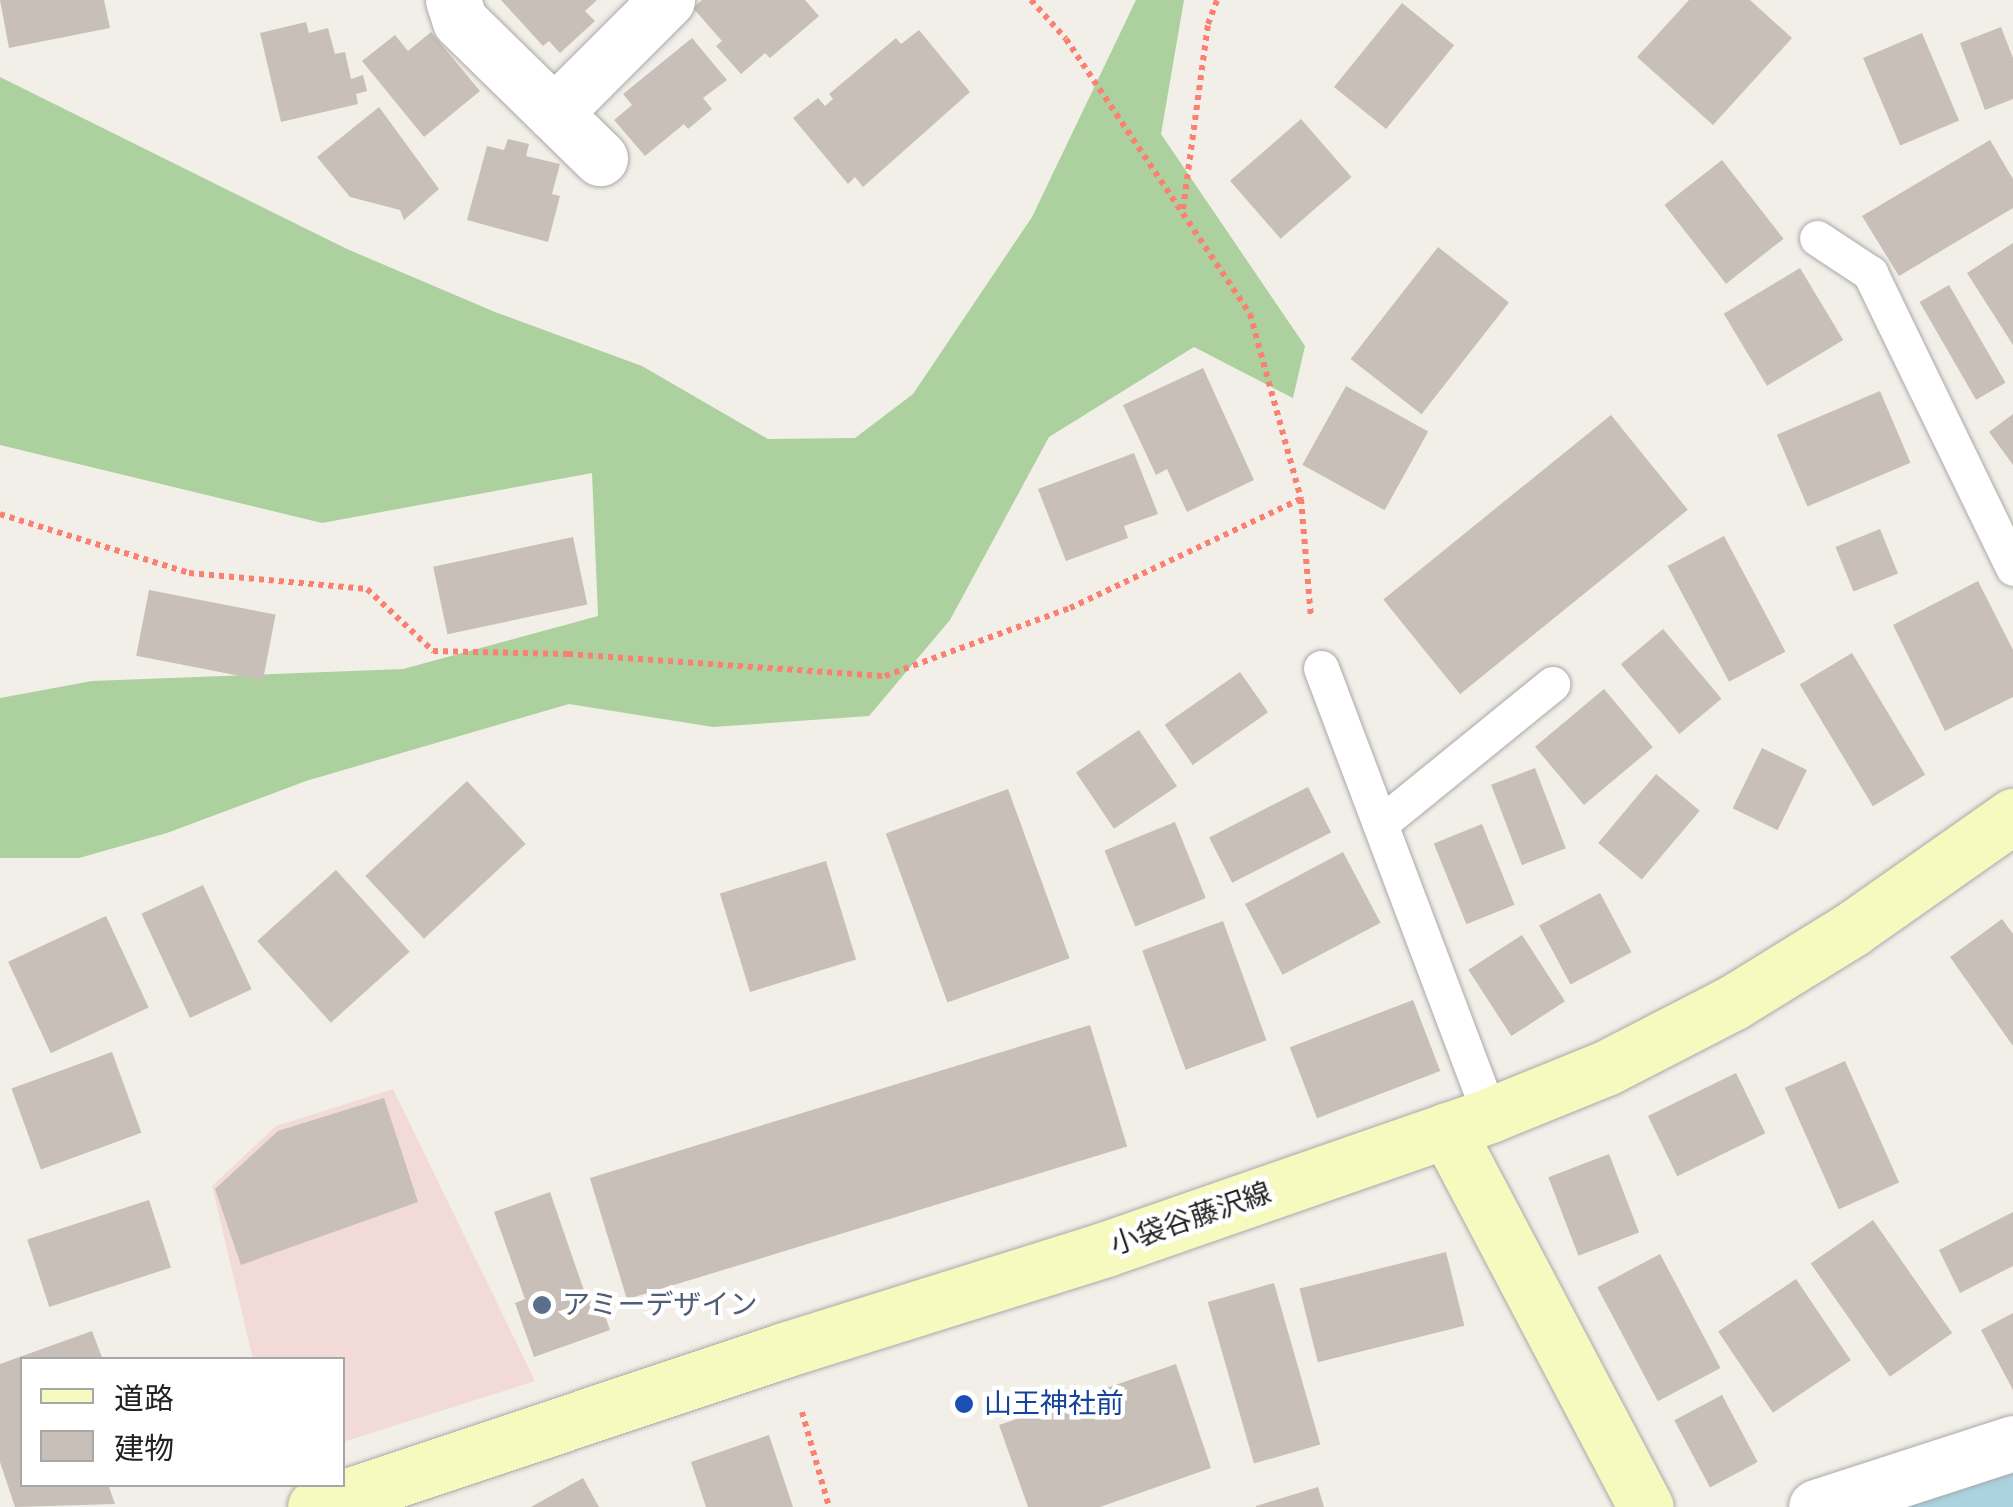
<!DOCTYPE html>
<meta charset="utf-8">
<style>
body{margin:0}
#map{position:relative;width:2013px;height:1507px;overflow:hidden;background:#f2efe9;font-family:Roboto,"Noto Sans JP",sans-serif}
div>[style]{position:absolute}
.commercial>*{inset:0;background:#f2dad9}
.forest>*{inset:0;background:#add19e}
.river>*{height:128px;margin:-64px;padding:0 64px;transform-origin:64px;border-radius:64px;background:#aad3df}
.building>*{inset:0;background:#c7bfb8;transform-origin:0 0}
.path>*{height:6px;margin-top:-3px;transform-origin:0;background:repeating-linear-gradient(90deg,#fa8072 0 5px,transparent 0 10px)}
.roads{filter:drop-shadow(0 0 2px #a9a9a9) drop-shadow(0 0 2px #a9a9a9)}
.lane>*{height:35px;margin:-17.5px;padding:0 17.5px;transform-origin:17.5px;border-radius:17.5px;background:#fff}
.street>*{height:55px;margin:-27.5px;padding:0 27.5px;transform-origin:27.5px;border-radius:27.5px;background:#fff}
.secondary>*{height:55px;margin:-27.5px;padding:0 27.5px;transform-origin:27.5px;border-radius:27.5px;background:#f7fabf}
.dots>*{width:28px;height:28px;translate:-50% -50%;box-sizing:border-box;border:5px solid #fff;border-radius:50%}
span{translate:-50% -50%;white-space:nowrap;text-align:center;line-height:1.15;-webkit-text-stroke:9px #fff;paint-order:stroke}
.street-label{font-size:28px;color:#222}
.service-label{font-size:28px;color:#4e5e75}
.left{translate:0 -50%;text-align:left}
.transit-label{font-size:28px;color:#164399}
.legend{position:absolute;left:20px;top:1357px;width:325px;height:130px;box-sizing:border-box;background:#fff;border:2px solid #a7a7a7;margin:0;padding:12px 18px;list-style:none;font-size:30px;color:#222}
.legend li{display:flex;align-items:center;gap:20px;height:50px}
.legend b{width:50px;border:2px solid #a7a7a7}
</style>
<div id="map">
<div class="commercial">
<div style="clip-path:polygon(393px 1089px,535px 1381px,343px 1442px,342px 1360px,253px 1359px,212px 1186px,276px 1126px)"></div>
</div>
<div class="forest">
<div style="clip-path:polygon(1136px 0,1184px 0,1161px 134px,1305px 346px,1293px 398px,1194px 347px,1049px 437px,950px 620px,869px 716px,713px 727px,569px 704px,306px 781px,167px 833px,79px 858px,0 858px,0 698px,92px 681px,403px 669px,598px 616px,592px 473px,322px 523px,0 445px,0 77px,347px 249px,495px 312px,642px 366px,768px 439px,855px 438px,913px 394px,1032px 217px)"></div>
</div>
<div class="river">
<div style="left:1960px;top:1507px;width:56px;rotate:-18.8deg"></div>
</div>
<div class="building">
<div style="clip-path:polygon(0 0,104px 0,110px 28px,9px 48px)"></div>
<div style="clip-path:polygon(501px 0,597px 0,585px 11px,595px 21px,560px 53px,549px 41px,543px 46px)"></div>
<div style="clip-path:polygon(702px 0,805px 0,819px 16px,770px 58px,765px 53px,741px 74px,716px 46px,722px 41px,693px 8px)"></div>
<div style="clip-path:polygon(1689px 0,1750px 0,1792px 38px,1713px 125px,1637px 57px)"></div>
<div style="left:1402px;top:3px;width:67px;height:108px;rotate:39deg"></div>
<div style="clip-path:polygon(306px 22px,309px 33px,328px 28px,335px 54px,345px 52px,351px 79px,363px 75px,367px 91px,356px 94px,358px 104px,281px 122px,260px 33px)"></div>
<div style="clip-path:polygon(2001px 27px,2013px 58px,2013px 99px,1985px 110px,1960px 43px)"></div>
<div style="clip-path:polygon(919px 30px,970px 92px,863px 187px,855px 177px,848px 184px,793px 118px,818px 98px,825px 106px,833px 99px,829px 94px,896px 38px,901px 44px)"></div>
<div style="clip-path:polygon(431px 32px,480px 91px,424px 137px,362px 61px,395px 35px,408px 51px)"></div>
<div style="left:1922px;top:33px;width:95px;height:64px;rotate:67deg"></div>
<div style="clip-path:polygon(692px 38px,727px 80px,703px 98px,712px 109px,688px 129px,684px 124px,645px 156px,614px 120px,632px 105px,623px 94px)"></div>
<div style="clip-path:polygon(379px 107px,439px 189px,404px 220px,400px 210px,350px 197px,317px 157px)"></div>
<div style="left:1301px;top:119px;width:77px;height:94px;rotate:49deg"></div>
<div style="clip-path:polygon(508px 139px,529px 144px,526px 156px,560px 164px,552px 194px,560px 196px,548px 242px,467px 220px,487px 146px,504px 150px)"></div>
<div style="clip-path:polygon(1990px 140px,2013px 179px,2013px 208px,1899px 276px,1862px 216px)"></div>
<div style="left:1722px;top:160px;width:100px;height:73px;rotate:52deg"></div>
<div style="clip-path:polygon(2013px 243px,2013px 345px,1967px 273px)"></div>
<div style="left:1438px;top:247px;width:90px;height:142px;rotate:38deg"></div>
<div style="left:1800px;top:268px;width:84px;height:89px;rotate:59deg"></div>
<div style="left:1949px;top:285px;width:113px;height:34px;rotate:60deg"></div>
<div style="clip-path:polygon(1203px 368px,1254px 480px,1187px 512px,1167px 469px,1156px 475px,1123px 405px)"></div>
<div style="left:1346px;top:386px;width:94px;height:90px;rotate:29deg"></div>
<div style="left:1880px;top:391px;width:78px;height:112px;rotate:67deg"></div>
<div style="clip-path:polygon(2013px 414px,2013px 465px,1989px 432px)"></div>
<div style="left:1611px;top:415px;width:122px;height:293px;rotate:51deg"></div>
<div style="clip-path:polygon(1134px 453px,1158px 514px,1124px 526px,1128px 538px,1066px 561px,1038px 489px)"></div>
<div style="left:1880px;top:529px;width:48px;height:48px;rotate:68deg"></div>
<div style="left:1724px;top:536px;width:131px;height:64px;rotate:62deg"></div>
<div style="left:573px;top:537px;width:69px;height:143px;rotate:78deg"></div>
<div style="clip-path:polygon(1978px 581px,2013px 650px,2013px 697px,1945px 731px,1893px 625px)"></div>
<div style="left:149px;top:590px;width:129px;height:67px;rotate:11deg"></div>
<div style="left:1663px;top:629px;width:91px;height:55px;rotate:50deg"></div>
<div style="left:1852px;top:653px;width:142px;height:61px;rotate:59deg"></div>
<div style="left:1240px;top:672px;width:49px;height:92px;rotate:55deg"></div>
<div style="left:1604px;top:689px;width:76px;height:90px;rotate:50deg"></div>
<div style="left:1139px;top:730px;width:68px;height:76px;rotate:56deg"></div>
<div style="left:1762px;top:748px;width:50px;height:67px;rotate:26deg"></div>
<div style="left:1535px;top:768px;width:86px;height:47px;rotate:69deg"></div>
<div style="left:1656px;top:774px;width:57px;height:90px;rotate:40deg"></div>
<div style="left:467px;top:781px;width:86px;height:139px;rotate:47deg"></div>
<div style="left:1308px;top:787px;width:51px;height:111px;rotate:63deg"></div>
<div style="left:1008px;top:789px;width:180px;height:130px;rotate:70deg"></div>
<div style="left:1175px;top:822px;width:82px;height:76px;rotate:68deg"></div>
<div style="left:1482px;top:824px;width:87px;height:52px;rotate:68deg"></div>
<div style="left:1343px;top:852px;width:80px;height:111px;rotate:62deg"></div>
<div style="left:826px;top:861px;width:103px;height:111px;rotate:73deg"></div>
<div style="left:336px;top:870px;width:110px;height:106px;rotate:48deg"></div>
<div style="left:203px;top:885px;width:115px;height:68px;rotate:65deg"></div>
<div style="left:1600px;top:893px;width:67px;height:69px;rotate:62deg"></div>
<div style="left:106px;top:916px;width:101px;height:108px;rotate:65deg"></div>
<div style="clip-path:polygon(2002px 919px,2013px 934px,2013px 1046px,1950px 957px)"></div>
<div style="left:1223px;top:921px;width:127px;height:86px;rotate:70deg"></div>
<div style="left:1522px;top:935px;width:79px;height:64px;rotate:57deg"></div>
<div style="left:1413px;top:1000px;width:76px;height:132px;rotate:69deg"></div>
<div style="left:1090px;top:1025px;width:127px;height:523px;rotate:73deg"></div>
<div style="left:112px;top:1052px;width:86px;height:107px;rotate:70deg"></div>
<div style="left:1845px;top:1061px;width:133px;height:66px;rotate:66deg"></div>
<div style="left:1736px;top:1073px;width:67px;height:98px;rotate:64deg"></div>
<div style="clip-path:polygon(384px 1098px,418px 1202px,241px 1265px,215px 1189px,278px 1131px)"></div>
<div style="left:1609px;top:1154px;width:84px;height:65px;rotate:69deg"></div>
<div style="clip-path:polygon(550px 1192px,588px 1302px,599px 1298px,610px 1330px,534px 1357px,515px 1303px,525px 1299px,494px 1212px)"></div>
<div style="left:149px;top:1200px;width:71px;height:128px;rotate:72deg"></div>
<div style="clip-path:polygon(2013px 1212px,2013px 1266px,1960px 1293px,1939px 1250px)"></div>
<div style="left:1873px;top:1220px;width:138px;height:76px;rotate:55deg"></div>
<div style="left:1446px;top:1252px;width:76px;height:151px;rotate:76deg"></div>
<div style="left:1660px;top:1254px;width:129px;height:71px;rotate:62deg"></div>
<div style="left:1796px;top:1279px;width:98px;height:94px;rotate:56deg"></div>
<div style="left:1274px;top:1283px;width:168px;height:69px;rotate:74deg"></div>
<div style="clip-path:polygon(2013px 1313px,2013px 1390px,1981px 1330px)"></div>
<div style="clip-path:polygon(92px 1331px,103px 1360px,22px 1360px,22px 1484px,108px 1484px,115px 1504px,15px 1507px,0 1462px,0 1364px)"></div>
<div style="clip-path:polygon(1176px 1364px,1211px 1468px,1100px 1507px,1028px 1507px,999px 1425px)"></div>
<div style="left:1722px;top:1395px;width:76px;height:54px;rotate:62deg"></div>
<div style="clip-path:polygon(769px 1435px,793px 1507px,706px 1507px,691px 1462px)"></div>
<div style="clip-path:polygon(583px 1478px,599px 1507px,531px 1507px)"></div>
<div style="clip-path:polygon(1318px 1487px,1324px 1507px,1256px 1507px,1256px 1506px)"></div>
</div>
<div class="path">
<div style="left:1031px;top:0;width:52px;rotate:48.1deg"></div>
<div style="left:1066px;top:39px;width:331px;rotate:56.2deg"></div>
<div style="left:1250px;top:314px;width:192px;rotate:74.6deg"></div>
<div style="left:1301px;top:499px;width:119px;rotate:85.2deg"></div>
<div style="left:1183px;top:209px;width:187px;rotate:-82.3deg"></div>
<div style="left:1208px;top:24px;width:26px;rotate:-69deg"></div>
<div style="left:0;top:514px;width:198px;rotate:17.3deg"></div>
<div style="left:189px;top:573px;width:179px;rotate:5.1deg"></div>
<div style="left:367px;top:589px;width:91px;rotate:43.2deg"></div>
<div style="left:433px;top:651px;width:135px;rotate:1.3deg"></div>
<div style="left:568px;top:654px;width:318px;rotate:4deg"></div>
<div style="left:885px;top:676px;width:197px;rotate:-20.2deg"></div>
<div style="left:1070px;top:608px;width:255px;rotate:-25.3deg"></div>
<div style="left:802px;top:1412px;width:99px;rotate:74.1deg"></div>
</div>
<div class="roads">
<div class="lane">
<div style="left:1817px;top:238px;width:64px;rotate:33.4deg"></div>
<div style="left:1870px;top:273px;width:328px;rotate:64.1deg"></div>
<div style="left:1321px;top:668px;width:478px;rotate:69.3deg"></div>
<div style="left:1380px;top:824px;width:222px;rotate:-39.1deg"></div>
</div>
<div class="street">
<div style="left:453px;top:0;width:22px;rotate:72deg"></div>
<div style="left:460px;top:21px;width:196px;rotate:44.4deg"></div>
<div style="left:554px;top:113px;width:160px;rotate:-45deg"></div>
<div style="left:1816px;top:1507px;width:207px;rotate:-18deg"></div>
</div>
<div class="secondary">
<div style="left:1447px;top:1130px;width:426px;rotate:62.2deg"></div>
<div style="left:315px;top:1507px;width:495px;rotate:-18.5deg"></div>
<div style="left:784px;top:1350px;width:337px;rotate:-17.4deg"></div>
<div style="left:1106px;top:1249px;width:407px;rotate:-19.2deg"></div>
<div style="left:1490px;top:1115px;width:125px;rotate:-22.1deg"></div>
<div style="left:1606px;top:1068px;width:144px;rotate:-27.3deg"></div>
<div style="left:1734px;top:1002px;width:139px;rotate:-31.7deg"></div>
<div style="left:1852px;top:929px;width:197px;rotate:-35.1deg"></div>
</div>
</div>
<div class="dots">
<div style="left:542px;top:1305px;background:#5c6f8a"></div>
<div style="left:964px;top:1404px;background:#1a4fb4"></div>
</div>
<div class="street-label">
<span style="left:1191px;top:1219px;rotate:-19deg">小袋谷藤沢線</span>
</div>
<div class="service-label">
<span class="left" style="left:562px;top:1305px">アミーデザイン</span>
</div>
<div class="transit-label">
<span class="left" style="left:984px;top:1404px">山王神社前</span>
</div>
<ul class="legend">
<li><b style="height:12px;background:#f7fabf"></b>道路</li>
<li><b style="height:28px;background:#c7bfb8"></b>建物</li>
</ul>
</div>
